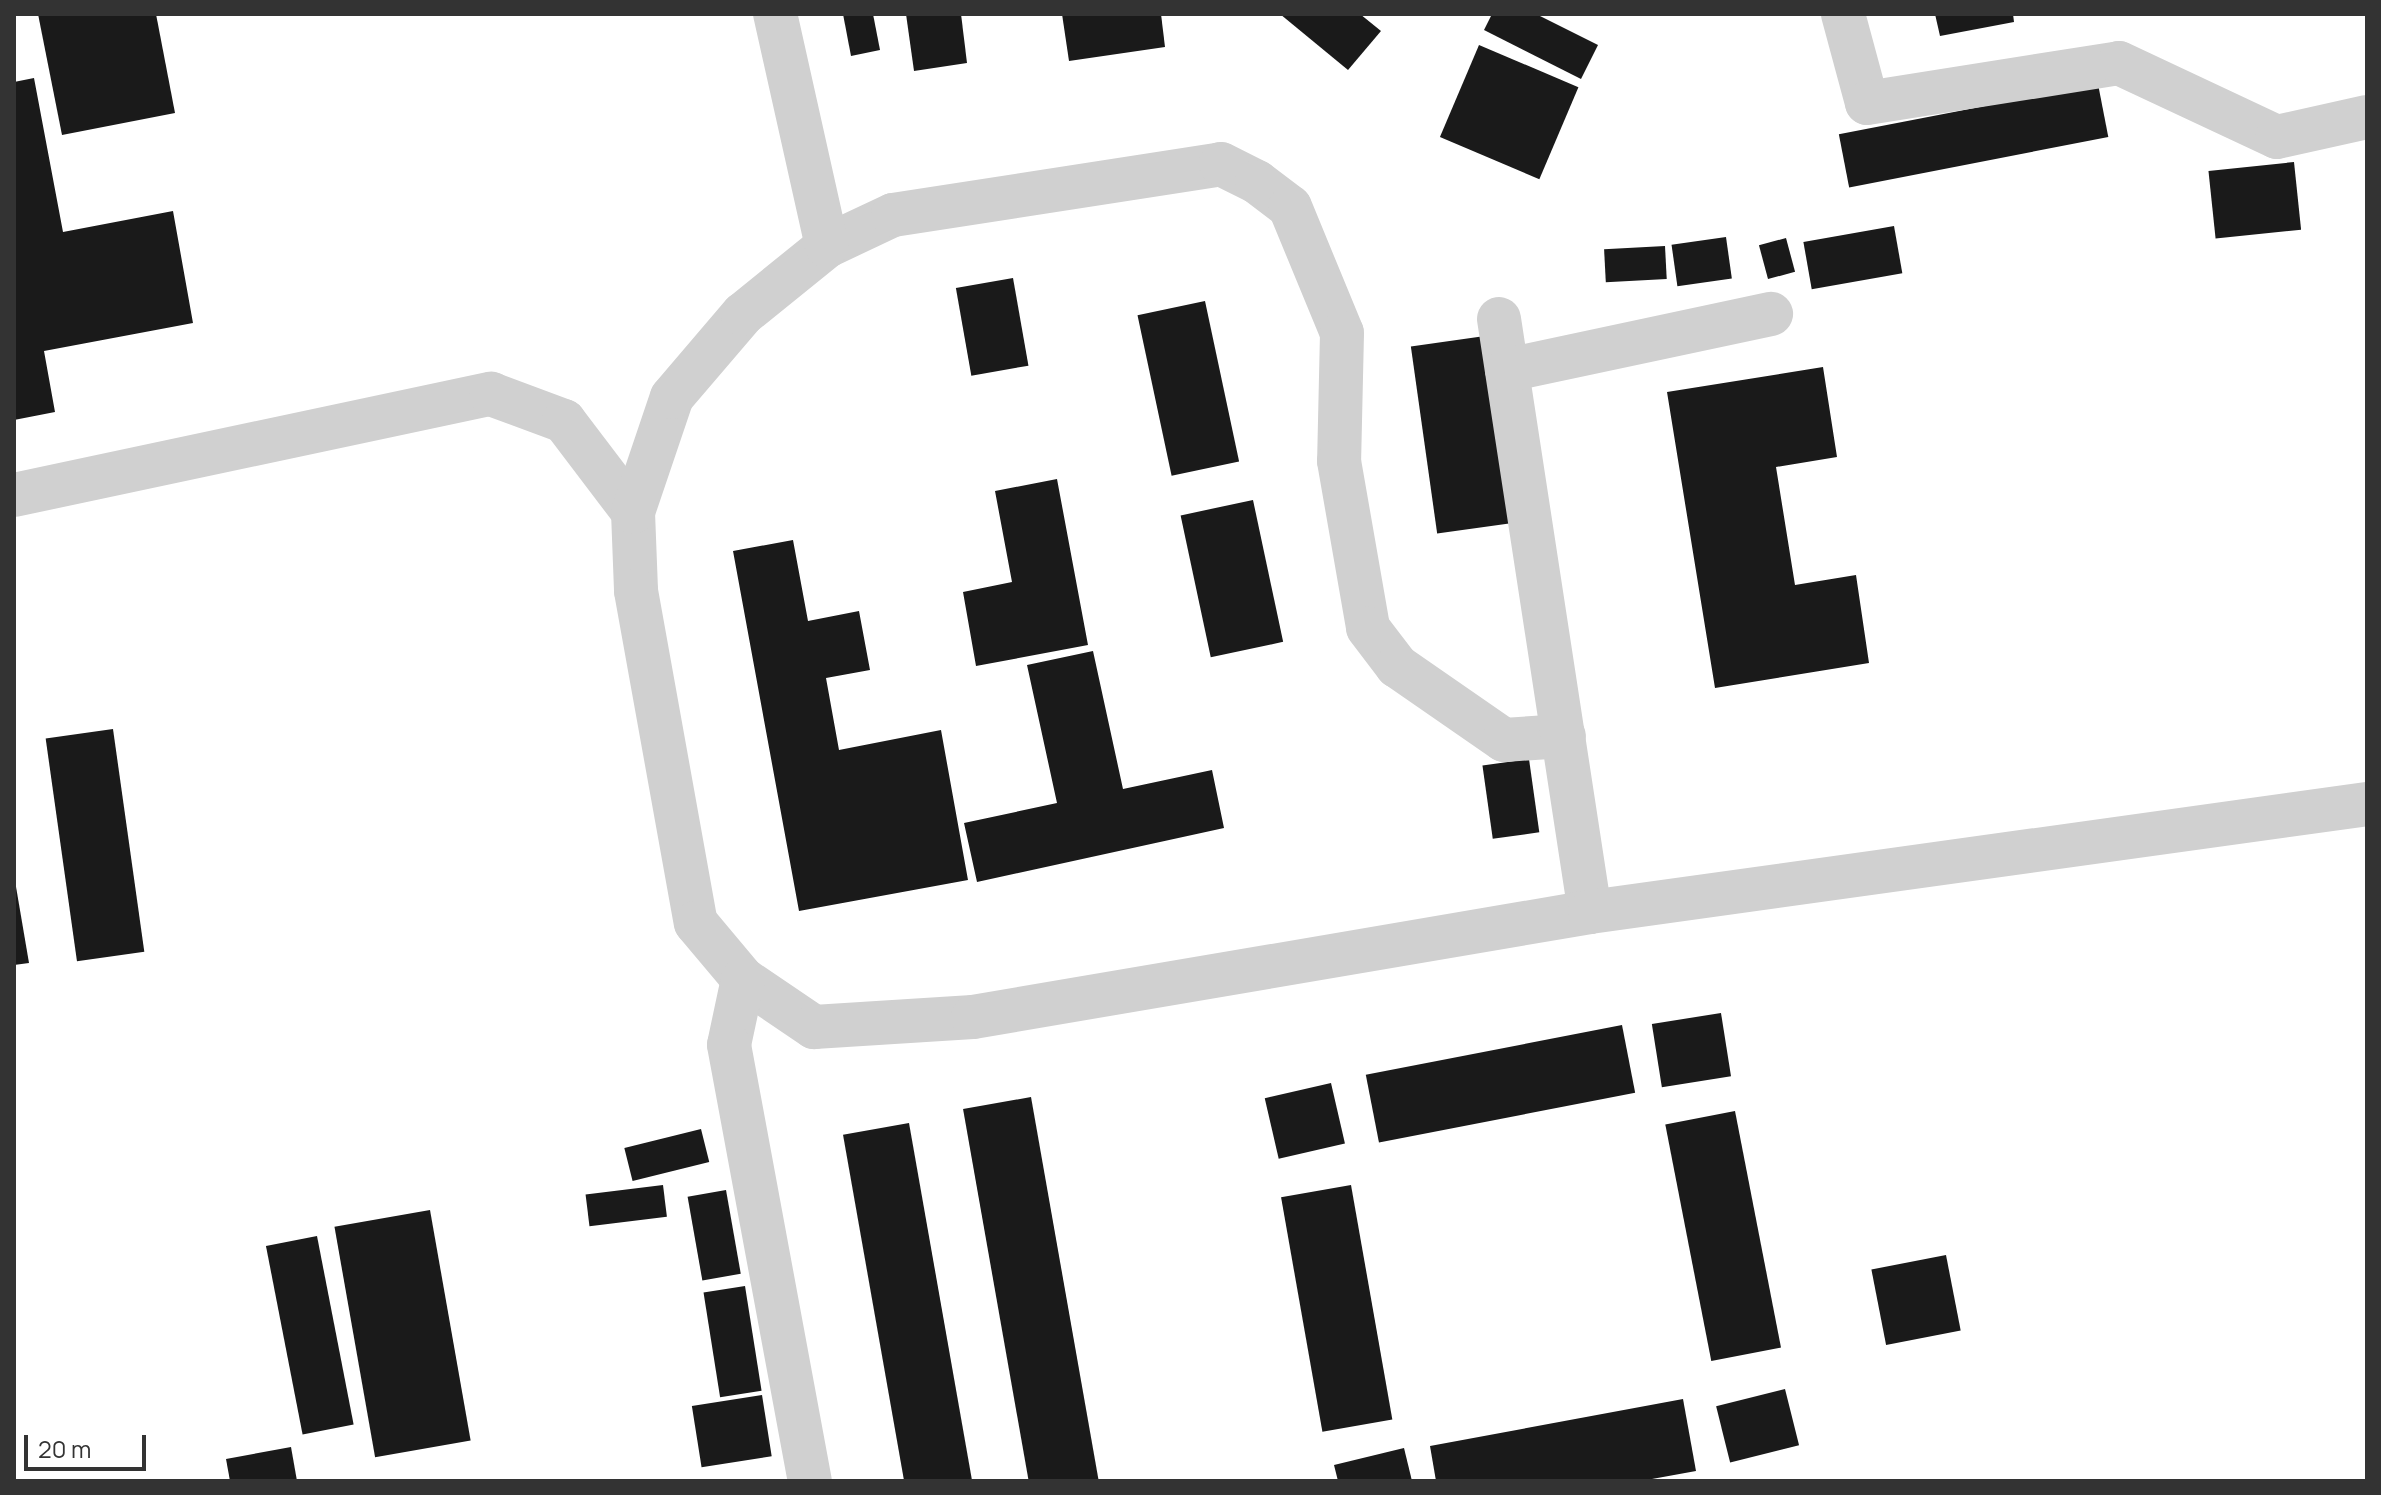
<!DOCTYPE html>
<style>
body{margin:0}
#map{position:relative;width:2381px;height:1495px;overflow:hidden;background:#fff;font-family:Manrope,sans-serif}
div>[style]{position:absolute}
.building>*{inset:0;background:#1a1a1a;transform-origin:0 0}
.minor>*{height:44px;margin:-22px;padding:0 22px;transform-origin:22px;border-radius:22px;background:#d0d0d0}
span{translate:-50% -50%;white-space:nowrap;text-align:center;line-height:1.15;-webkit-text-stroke:8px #fff;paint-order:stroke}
.frame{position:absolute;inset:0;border:16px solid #333;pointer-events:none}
.scale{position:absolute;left:24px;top:1435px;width:122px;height:36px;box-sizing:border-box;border:4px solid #333;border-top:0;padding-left:10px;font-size:24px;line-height:28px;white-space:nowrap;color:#333;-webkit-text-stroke:6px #fff;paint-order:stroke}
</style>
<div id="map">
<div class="building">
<div style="clip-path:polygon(38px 14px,156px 14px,175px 113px,62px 135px)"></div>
<div style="clip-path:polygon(843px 14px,873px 14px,880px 50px,851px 56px)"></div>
<div style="clip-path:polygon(906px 14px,961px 14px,967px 63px,914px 71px)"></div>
<div style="clip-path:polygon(1062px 14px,1161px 14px,1165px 47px,1069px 61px)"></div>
<div style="clip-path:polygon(1280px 14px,1360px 14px,1381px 31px,1348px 70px)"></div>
<div style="clip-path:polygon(1492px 14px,1536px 14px,1598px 45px,1581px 79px,1484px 30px)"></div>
<div style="clip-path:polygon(1935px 14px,2013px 14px,2014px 22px,1940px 36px)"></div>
<div style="left:1479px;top:45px;width:108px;height:100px;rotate:23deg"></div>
<div style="clip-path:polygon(34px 78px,63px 232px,173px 211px,193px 323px,44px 351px,55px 412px,14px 420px,14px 82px)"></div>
<div style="left:2098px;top:84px;width:54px;height:264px;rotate:79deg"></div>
<div style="left:2294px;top:162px;width:68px;height:86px;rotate:84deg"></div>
<div style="left:1894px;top:226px;width:48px;height:92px;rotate:80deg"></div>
<div style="left:1726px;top:237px;width:42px;height:55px;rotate:82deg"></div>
<div style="left:1786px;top:238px;width:35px;height:28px;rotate:75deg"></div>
<div style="left:1665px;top:246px;width:33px;height:61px;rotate:87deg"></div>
<div style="left:1013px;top:278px;width:89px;height:58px;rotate:80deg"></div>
<div style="left:1205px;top:301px;width:164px;height:69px;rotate:78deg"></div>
<div style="left:1499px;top:334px;width:189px;height:89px;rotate:82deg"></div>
<div style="clip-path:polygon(1823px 367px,1837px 457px,1776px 467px,1795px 585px,1856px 575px,1869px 663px,1715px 688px,1667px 392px)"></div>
<div style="clip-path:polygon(1057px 479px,1088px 645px,976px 666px,963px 592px,1012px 582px,995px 491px)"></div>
<div style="left:1253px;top:500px;width:145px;height:74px;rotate:78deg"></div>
<div style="clip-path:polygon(793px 540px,808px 621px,859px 611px,870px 670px,826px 678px,839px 750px,941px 730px,968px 880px,799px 911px,733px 551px)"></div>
<div style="clip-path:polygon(1093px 651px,1123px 789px,1212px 770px,1224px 828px,977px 882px,964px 823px,1057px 803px,1027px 665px)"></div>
<div style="left:113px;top:729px;width:225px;height:68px;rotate:82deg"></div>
<div style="left:1529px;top:759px;width:74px;height:47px;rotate:82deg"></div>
<div style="clip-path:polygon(14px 875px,29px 963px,14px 965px)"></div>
<div style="left:1721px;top:1013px;width:64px;height:70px;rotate:81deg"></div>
<div style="left:1622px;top:1025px;width:69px;height:261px;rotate:79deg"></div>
<div style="left:1331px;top:1083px;width:62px;height:68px;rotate:77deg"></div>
<div style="left:1031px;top:1097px;width:389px;height:69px;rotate:80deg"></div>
<div style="left:1735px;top:1111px;width:241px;height:71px;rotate:79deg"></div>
<div style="left:909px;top:1123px;width:363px;height:67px;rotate:80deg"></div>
<div style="left:701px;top:1129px;width:34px;height:79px;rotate:76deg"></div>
<div style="left:663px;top:1185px;width:32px;height:78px;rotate:83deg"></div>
<div style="left:1351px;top:1185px;width:238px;height:71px;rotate:80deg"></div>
<div style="left:726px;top:1190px;width:85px;height:39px;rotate:80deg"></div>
<div style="left:430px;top:1210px;width:234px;height:97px;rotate:80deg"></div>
<div style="left:317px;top:1236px;width:192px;height:52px;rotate:79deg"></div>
<div style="left:1946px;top:1255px;width:77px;height:76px;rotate:79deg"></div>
<div style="left:745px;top:1286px;width:106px;height:42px;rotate:81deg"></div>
<div style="left:1785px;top:1389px;width:58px;height:71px;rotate:76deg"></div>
<div style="left:762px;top:1395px;width:62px;height:71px;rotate:81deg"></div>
<div style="clip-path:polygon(1683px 1399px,1696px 1471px,1641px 1481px,1436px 1481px,1430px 1446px)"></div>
<div style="clip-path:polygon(291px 1447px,297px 1481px,230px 1481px,226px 1459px)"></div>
<div style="clip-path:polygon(1404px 1448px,1412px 1481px,1338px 1481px,1334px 1465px)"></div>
</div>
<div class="minor">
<div style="left:1843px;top:14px;width:92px;rotate:74.9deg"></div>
<div style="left:1867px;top:103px;width:255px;rotate:-9deg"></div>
<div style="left:2119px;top:63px;width:174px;rotate:25.1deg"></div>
<div style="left:2277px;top:137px;width:92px;rotate:-12.5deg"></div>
<div style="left:827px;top:246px;width:73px;rotate:-25.2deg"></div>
<div style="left:893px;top:215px;width:332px;rotate:-8.8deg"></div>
<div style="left:1221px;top:164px;width:40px;rotate:26.6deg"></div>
<div style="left:1257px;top:182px;width:41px;rotate:37.1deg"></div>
<div style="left:1290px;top:207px;width:136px;rotate:67.6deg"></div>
<div style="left:1342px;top:333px;width:128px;rotate:91.3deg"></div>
<div style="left:1339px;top:461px;width:169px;rotate:80.1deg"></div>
<div style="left:1368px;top:628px;width:48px;rotate:52.7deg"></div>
<div style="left:1397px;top:666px;width:130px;rotate:34.7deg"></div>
<div style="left:1504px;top:740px;width:60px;rotate:-3.8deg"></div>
<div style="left:1499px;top:319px;width:600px;rotate:81.28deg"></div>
<div style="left:1507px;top:370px;width:270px;rotate:-12deg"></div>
<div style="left:14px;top:495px;width:488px;rotate:-12deg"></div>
<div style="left:491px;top:394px;width:78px;rotate:20.3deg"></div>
<div style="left:564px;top:421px;width:114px;rotate:52.8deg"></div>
<div style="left:633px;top:512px;width:79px;rotate:87.8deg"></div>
<div style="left:636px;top:591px;width:337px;rotate:79.8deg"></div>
<div style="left:696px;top:923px;width:73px;rotate:50deg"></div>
<div style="left:743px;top:979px;width:86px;rotate:34.1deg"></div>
<div style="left:814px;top:1027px;width:159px;rotate:-3.6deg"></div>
<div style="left:973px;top:1017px;width:626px;rotate:-9.66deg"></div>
<div style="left:1590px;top:912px;width:784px;rotate:-7.91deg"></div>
<div style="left:633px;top:512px;width:121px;rotate:-71.3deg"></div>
<div style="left:672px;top:397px;width:109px;rotate:-49.5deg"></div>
<div style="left:743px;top:314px;width:108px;rotate:-39deg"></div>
<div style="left:827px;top:246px;width:238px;rotate:-102.6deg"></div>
<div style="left:743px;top:979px;width:67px;rotate:102deg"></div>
<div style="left:729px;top:1045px;width:443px;rotate:79.5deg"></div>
</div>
<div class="frame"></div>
<div class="scale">20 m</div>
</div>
